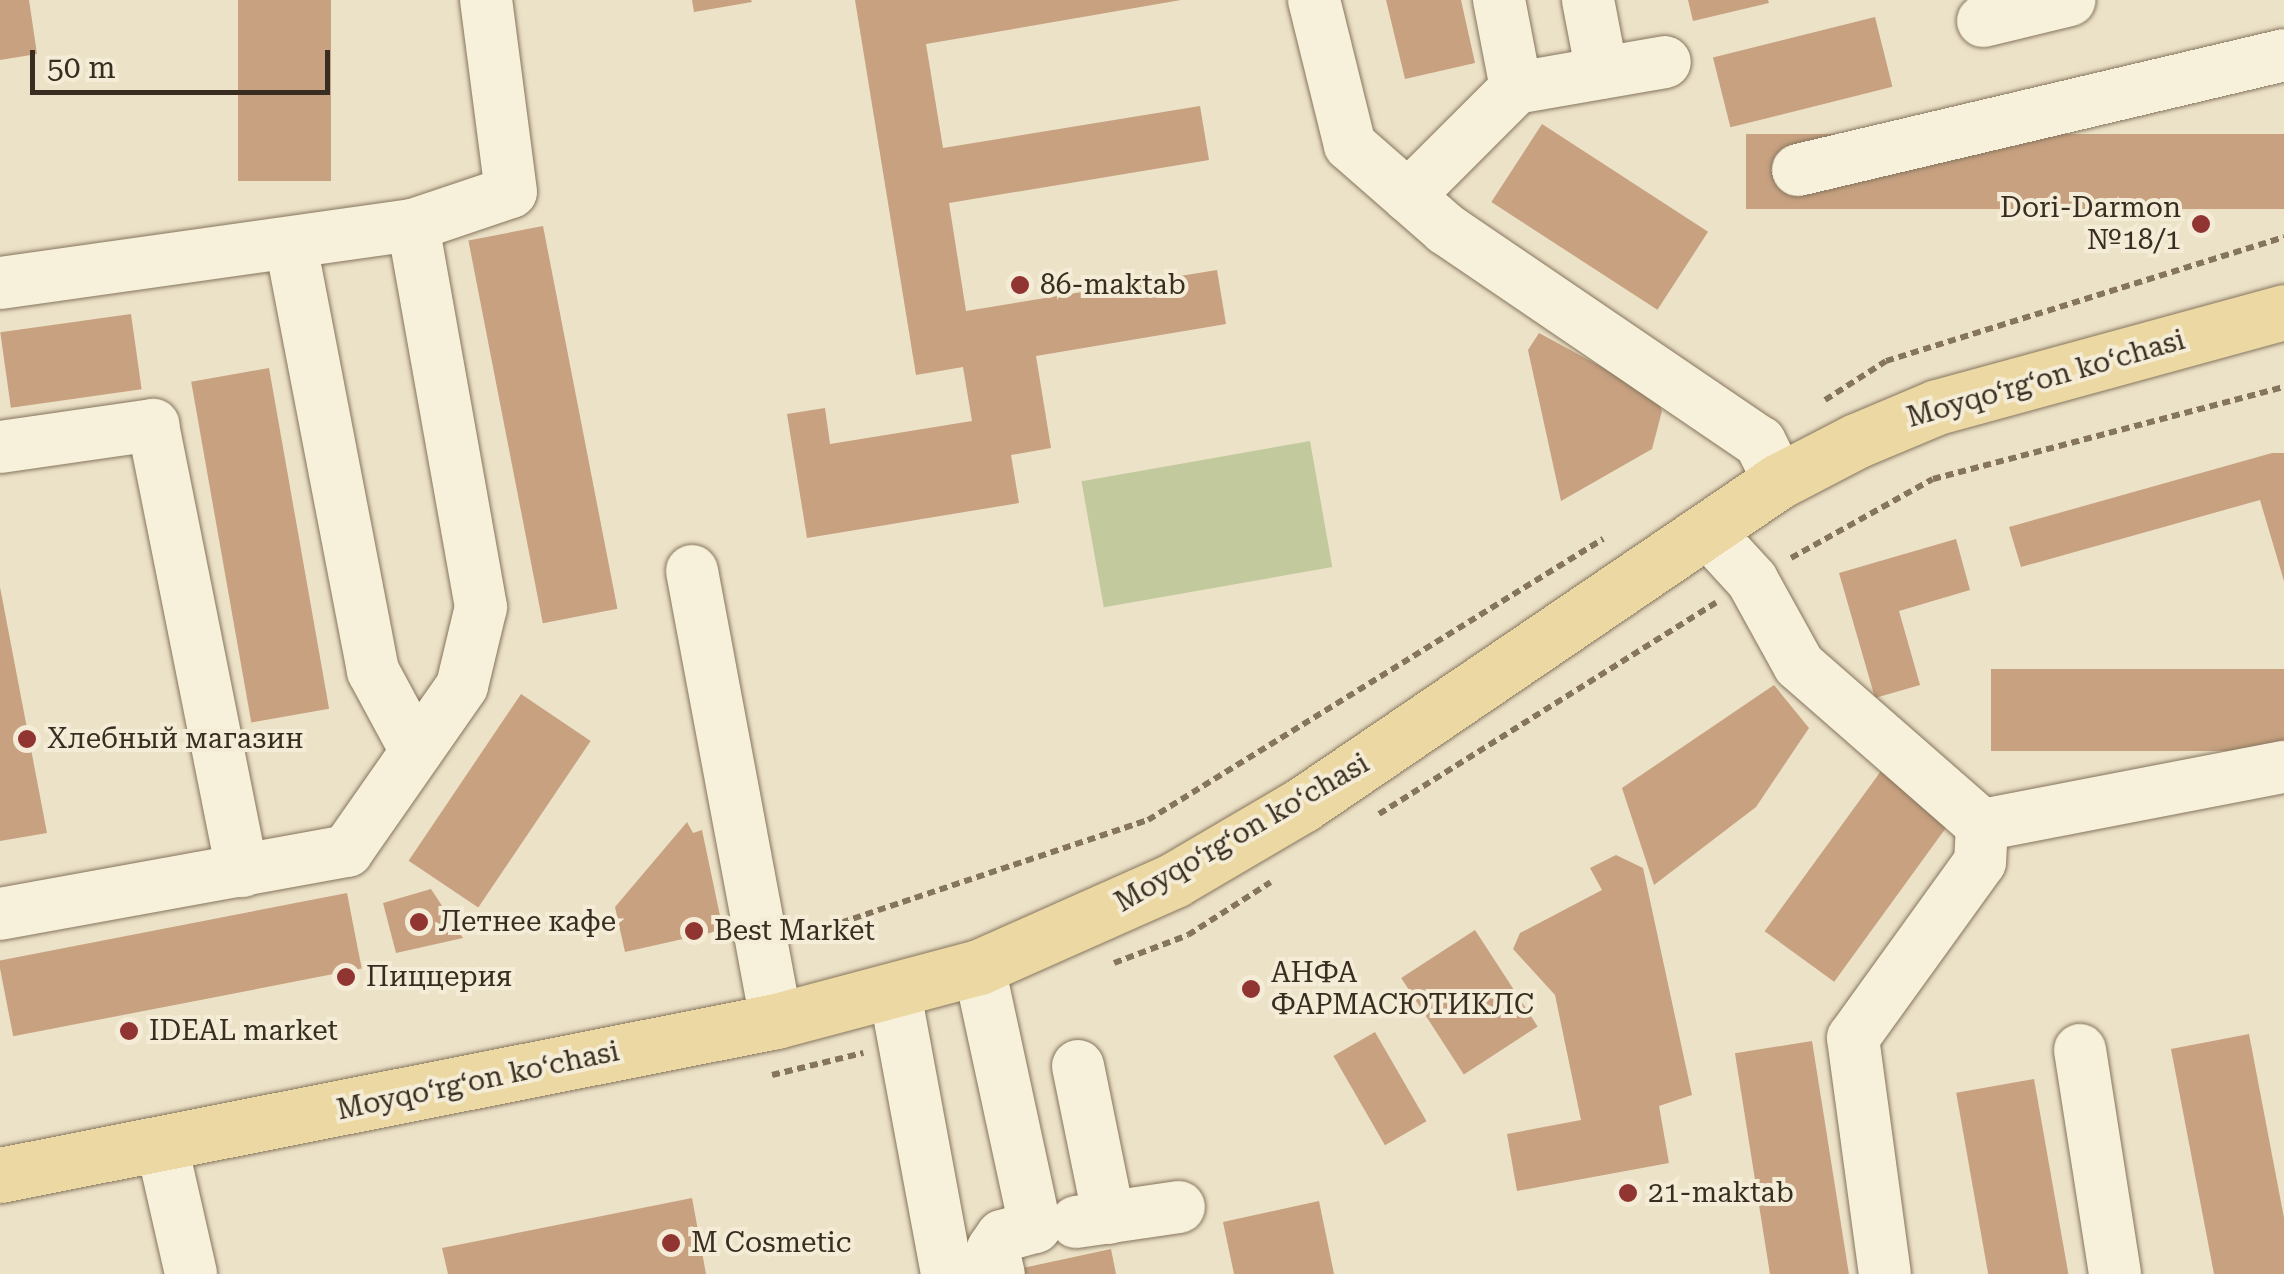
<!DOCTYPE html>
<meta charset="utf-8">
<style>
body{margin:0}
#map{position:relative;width:2284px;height:1274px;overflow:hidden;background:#ece2c7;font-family:"Roboto Serif",serif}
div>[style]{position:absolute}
.green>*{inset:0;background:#c2c99c;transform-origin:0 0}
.building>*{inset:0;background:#c7a180;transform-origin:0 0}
.path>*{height:6px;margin-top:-3px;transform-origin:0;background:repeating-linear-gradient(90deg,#86755e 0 8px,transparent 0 13px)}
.roads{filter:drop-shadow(0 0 2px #86755e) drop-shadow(0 0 2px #86755e)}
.minor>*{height:52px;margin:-26px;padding:0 26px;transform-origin:26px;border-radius:26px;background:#f7f0da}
.major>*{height:55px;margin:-27.5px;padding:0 27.5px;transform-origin:27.5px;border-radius:27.5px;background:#ecd8a2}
.dots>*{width:28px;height:28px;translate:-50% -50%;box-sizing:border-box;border:5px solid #f4ecd6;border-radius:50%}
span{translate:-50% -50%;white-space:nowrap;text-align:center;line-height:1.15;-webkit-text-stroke:8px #f4ecd6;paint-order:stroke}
.poi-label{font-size:28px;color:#382d20}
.right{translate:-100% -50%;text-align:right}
.left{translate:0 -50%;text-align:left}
.street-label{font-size:28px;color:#382d20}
.scale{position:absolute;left:30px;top:50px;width:300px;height:45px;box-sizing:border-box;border:5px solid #382d20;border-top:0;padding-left:12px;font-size:30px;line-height:35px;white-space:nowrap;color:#382d20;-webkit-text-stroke:8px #f4ecd6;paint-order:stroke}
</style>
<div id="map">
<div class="green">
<div style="left:1310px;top:441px;width:128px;height:232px;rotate:80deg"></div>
</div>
<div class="building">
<div style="clip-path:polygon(0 0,29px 0,37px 54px,0 60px)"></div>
<div style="left:238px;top:0;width:93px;height:181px"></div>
<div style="clip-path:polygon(692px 0,751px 0,752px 2px,694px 12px)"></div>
<div style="clip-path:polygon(855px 0,1181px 0,926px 44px,943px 148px,1200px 106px,1209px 160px,949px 203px,966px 311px,1217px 270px,1226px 324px,1036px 356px,1051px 448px,1011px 455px,1019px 503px,807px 538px,787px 414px,825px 408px,830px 444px,972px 421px,963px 367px,916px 375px)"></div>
<div style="clip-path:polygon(1386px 0,1461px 0,1475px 63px,1405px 79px)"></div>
<div style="clip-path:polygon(1688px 0,1768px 0,1769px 3px,1693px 21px)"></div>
<div style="left:1875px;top:17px;width:72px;height:167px;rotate:76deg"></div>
<div style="left:1542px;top:124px;width:198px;height:93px;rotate:33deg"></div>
<div style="left:2284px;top:134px;width:75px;height:538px;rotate:90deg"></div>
<div style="left:543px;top:226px;width:390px;height:76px;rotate:79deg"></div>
<div style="left:131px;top:314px;width:76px;height:132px;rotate:82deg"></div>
<div style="clip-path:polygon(1539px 333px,1655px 396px,1662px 411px,1652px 449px,1561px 501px,1528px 350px)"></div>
<div style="left:269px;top:368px;width:346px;height:79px;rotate:80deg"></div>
<div style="clip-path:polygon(2272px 453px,2284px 453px,2284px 581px,2260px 500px,2021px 567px,2009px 527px)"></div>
<div style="clip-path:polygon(1956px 539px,1970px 590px,1899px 611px,1920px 685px,1875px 698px,1839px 573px)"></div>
<div style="clip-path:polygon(0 587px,47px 833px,0 841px)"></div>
<div style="left:2284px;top:669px;width:82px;height:293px;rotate:90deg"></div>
<div style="clip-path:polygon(1774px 685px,1809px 728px,1756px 807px,1654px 885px,1622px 788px)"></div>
<div style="left:521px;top:694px;width:84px;height:201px;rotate:34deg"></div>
<div style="left:1881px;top:771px;width:86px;height:198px;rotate:36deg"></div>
<div style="clip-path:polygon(687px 822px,693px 833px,702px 830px,723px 930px,625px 952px,615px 907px)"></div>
<div style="clip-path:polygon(1616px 855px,1643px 868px,1692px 1095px,1659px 1106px,1669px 1163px,1517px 1191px,1507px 1134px,1581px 1120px,1555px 995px,1513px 949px,1520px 933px,1602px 890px,1590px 868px)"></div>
<div style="clip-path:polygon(431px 889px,463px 938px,396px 953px,383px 903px)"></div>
<div style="left:347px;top:893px;width:77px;height:355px;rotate:79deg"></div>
<div style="left:1475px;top:930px;width:115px;height:88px;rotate:57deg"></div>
<div style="left:1375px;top:1032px;width:103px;height:48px;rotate:60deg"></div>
<div style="clip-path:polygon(2249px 1034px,2284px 1218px,2284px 1274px,2214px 1274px,2171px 1049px)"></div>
<div style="left:1812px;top:1041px;width:236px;height:78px;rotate:81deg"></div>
<div style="left:2034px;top:1079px;width:198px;height:79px;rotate:80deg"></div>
<div style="clip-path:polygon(692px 1198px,706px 1274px,448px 1274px,442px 1248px)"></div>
<div style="clip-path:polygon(1319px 1201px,1334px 1274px,1234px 1274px,1223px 1222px)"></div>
<div style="clip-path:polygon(1111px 1249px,1116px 1274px,1019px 1274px,1018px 1269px)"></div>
</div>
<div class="path">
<div style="left:1825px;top:400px;width:72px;rotate:-32.6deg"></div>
<div style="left:1886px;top:361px;width:417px;rotate:-17.3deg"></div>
<div style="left:1791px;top:558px;width:162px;rotate:-29.1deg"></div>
<div style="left:1933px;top:479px;width:363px;rotate:-14.7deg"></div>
<div style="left:1379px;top:814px;width:398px;rotate:-32.1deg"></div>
<div style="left:804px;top:935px;width:363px;rotate:-18.5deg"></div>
<div style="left:1148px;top:820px;width:535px;rotate:-31.7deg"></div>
<div style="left:1114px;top:963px;width:79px;rotate:-20.7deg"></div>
<div style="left:1188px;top:935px;width:98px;rotate:-32.6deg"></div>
<div style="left:772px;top:1075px;width:94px;rotate:-13.6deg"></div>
</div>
<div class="roads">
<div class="minor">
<div style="left:1314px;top:0;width:149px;rotate:76.1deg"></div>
<div style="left:1350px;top:145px;width:128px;rotate:41.2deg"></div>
<div style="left:1446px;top:229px;width:379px;rotate:34.2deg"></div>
<div style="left:1760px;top:442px;width:43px;rotate:64deg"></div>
<div style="left:1588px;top:0;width:74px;rotate:79.1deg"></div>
<div style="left:1983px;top:21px;width:89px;rotate:-13.6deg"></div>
<div style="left:1516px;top:88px;width:151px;rotate:-9.9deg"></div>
<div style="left:1798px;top:170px;width:499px;rotate:-13.3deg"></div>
<div style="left:1408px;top:196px;width:153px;rotate:-45deg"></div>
<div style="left:1516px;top:88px;width:90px;rotate:-100.9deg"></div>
<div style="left:291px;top:245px;width:434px;rotate:79.1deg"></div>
<div style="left:373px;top:671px;width:91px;rotate:61.7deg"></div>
<div style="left:0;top:283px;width:417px;rotate:-8deg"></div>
<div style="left:413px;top:225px;width:103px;rotate:-18.6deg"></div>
<div style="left:511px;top:192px;width:194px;rotate:-97.4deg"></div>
<div style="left:0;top:447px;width:155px;rotate:-8.2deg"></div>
<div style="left:153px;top:425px;width:455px;rotate:78.7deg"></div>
<div style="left:1707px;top:531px;width:67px;rotate:47.4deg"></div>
<div style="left:1752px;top:580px;width:97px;rotate:61.1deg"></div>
<div style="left:1799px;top:665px;width:243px;rotate:41.2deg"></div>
<div style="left:1982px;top:825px;width:37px;rotate:93deg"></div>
<div style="left:1980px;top:862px;width:217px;rotate:125.8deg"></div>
<div style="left:1853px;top:1038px;width:238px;rotate:82.3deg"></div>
<div style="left:692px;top:571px;width:458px;rotate:79.4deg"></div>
<div style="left:1982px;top:825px;width:308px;rotate:-10.9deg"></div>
<div style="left:0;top:914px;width:353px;rotate:-10.3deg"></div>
<div style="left:347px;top:851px;width:201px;rotate:-55.1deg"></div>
<div style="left:462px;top:686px;width:81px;rotate:-76.5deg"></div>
<div style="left:481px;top:607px;width:388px;rotate:-100.1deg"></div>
<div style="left:979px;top:967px;width:266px;rotate:77.8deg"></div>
<div style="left:1035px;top:1227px;width:34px;rotate:165deg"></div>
<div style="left:1002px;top:1236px;width:16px;rotate:125deg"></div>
<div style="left:993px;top:1249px;width:26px;rotate:77deg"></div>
<div style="left:895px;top:993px;width:286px;rotate:79.5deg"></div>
<div style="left:2080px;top:1050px;width:227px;rotate:81.1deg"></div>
<div style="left:1078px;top:1066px;width:155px;rotate:78.5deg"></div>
<div style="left:162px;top:1146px;width:131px;rotate:77.2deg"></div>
<div style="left:1076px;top:1222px;width:104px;rotate:-8.3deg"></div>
</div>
<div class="major">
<div style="left:0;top:1175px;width:791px;rotate:-11.22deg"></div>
<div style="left:776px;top:1021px;width:210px;rotate:-14.9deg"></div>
<div style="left:979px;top:967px;width:214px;rotate:-24deg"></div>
<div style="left:1174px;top:880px;width:148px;rotate:-30.4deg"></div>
<div style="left:1302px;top:805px;width:577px;rotate:-34.19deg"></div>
<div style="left:1779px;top:481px;width:87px;rotate:-27.5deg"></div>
<div style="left:1856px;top:441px;width:88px;rotate:-22.8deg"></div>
<div style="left:1937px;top:407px;width:360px;rotate:-15.3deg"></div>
</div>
</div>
<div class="dots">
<div style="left:2201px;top:224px;background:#913532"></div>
<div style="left:1020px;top:285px;background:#913532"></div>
<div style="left:27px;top:739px;background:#913532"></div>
<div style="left:419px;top:922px;background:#913532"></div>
<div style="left:694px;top:931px;background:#913532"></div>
<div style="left:346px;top:977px;background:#913532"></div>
<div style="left:1251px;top:989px;background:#913532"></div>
<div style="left:129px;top:1031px;background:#913532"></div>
<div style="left:1628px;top:1193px;background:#913532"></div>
<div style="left:671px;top:1243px;background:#913532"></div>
</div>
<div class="poi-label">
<span class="right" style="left:2181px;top:224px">Dori-Darmon<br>№18/1</span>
<span class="left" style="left:1040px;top:285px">86-maktab</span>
<span class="left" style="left:47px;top:739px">Хлебный магазин</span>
<span class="left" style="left:439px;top:922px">Летнее кафе</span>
<span class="left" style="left:714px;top:931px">Best Market</span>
<span class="left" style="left:1271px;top:989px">АНФА<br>ФАРМАСЮТИКЛС</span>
<span class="left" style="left:366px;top:977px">Пиццерия</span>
<span class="left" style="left:149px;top:1031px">IDEAL market</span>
<span class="left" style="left:1648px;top:1193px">21-maktab</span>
<span class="left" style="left:691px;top:1243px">M Cosmetic</span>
</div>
<div class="street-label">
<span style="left:2046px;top:379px;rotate:-16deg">Moyqoʻrgʻon koʻchasi</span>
<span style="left:1242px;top:833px;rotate:-30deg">Moyqoʻrgʻon koʻchasi</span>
<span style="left:478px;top:1081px;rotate:-12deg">Moyqoʻrgʻon koʻchasi</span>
</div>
<div class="scale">50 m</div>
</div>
